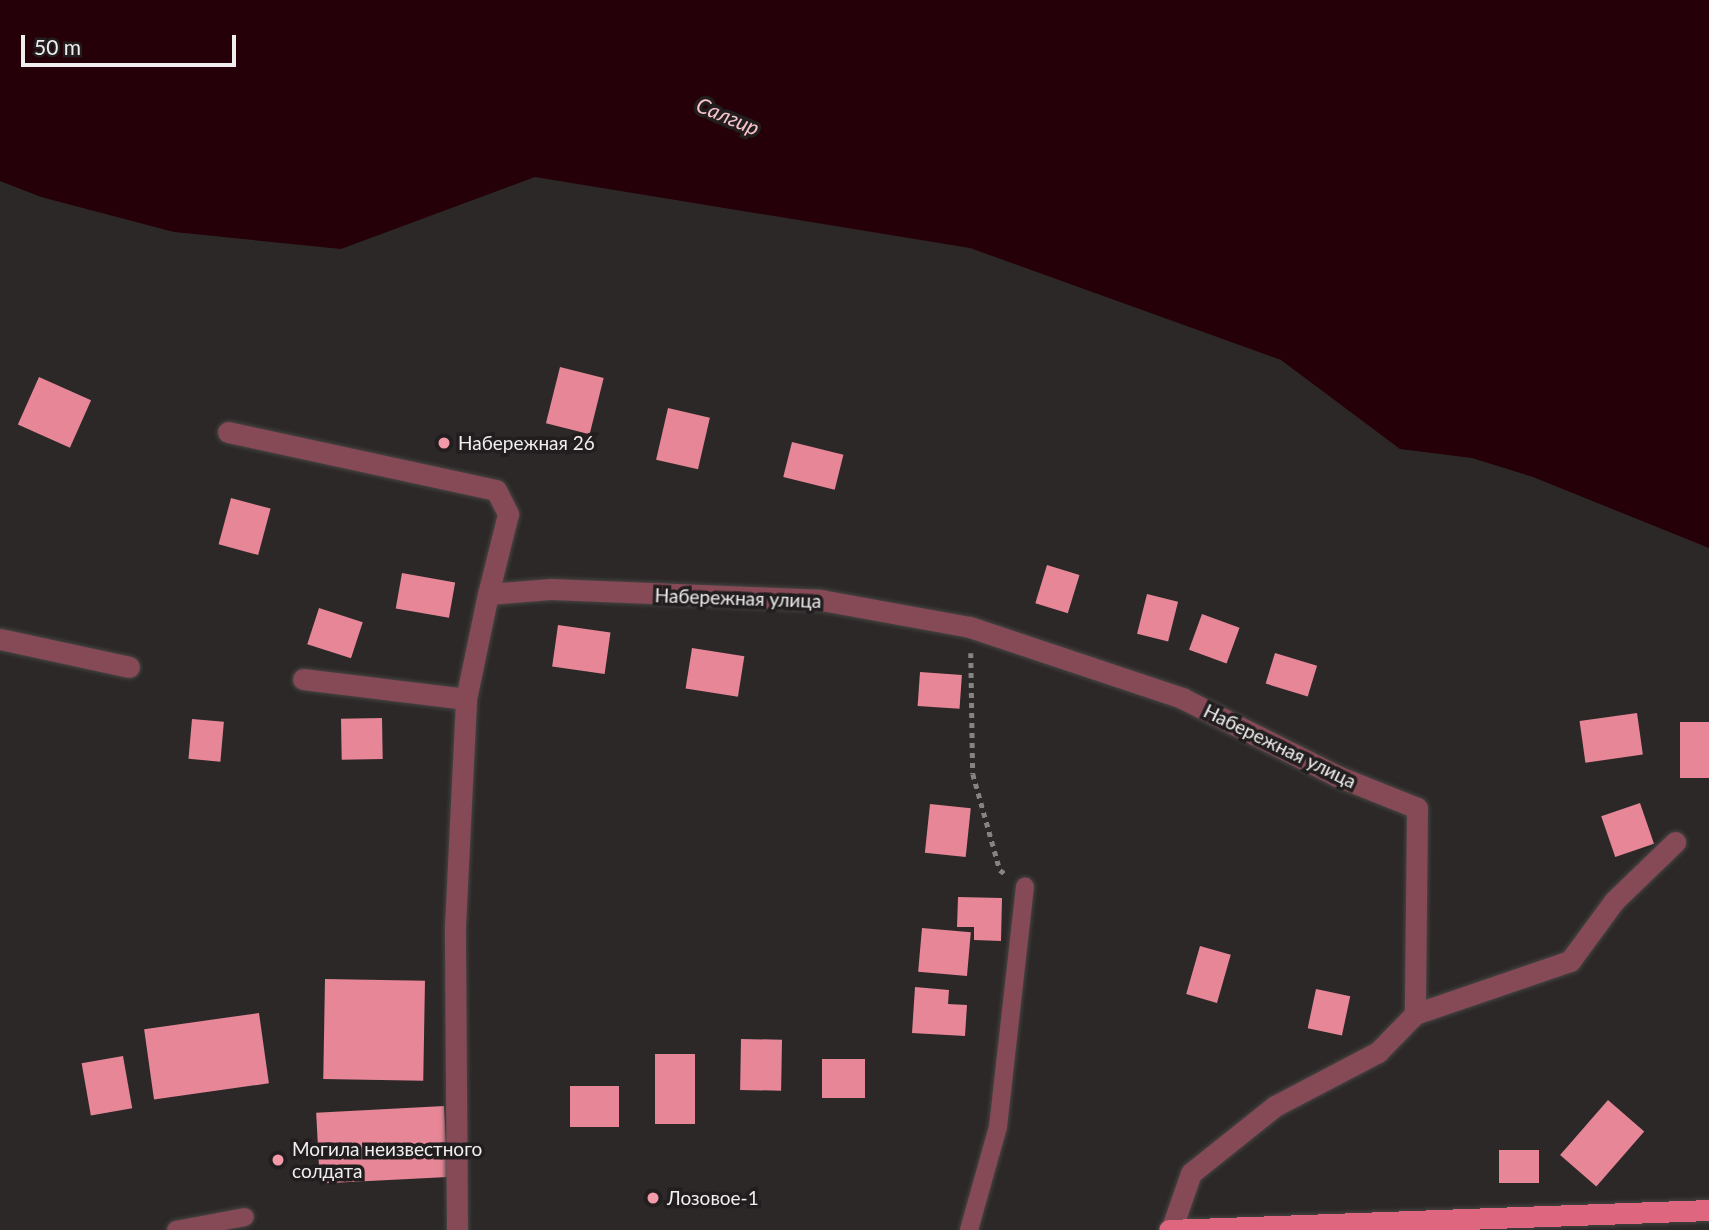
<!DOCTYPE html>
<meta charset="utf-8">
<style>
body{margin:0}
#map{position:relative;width:1709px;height:1230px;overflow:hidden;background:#2c2828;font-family:Lato,sans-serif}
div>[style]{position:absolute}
.water>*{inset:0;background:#250008}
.building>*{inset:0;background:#e68697;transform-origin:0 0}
.path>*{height:4.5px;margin-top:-2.25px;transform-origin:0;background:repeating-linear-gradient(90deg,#868383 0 5px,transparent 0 10px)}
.roads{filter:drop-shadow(0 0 2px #474444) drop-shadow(0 0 2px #474444)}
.service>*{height:18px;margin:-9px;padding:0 9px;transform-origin:9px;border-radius:9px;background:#854a55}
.minor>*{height:21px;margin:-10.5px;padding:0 10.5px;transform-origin:10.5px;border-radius:10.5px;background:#854a55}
.primary>*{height:21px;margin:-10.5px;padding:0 10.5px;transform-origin:10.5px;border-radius:10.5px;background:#de667f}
.dots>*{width:19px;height:19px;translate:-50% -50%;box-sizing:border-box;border:4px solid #221e1f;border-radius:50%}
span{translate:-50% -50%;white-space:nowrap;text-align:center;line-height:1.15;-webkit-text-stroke:7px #221e1f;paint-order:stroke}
.poi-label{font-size:19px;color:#f0eeee}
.left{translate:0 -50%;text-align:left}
.street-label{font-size:19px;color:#f0eeee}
.water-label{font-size:21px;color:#f7c4cb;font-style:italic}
.scale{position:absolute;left:21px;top:35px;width:215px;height:32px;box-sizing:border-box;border:4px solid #f0eeee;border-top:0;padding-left:9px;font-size:21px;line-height:24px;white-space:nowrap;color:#f0eeee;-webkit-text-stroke:5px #221e1f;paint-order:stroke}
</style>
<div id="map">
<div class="water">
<div style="clip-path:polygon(0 0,1709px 0,1709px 548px,1533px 477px,1472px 458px,1400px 449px,1281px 360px,970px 248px,535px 177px,341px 249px,174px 232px,41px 197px,0 181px)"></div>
</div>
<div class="building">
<div style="left:560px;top:367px;width:45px;height:58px;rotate:14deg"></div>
<div style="left:39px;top:377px;width:57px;height:52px;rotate:24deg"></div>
<div style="left:668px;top:408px;width:43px;height:53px;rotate:13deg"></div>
<div style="left:792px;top:442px;width:53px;height:36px;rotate:14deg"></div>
<div style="left:231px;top:498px;width:41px;height:48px;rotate:15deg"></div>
<div style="left:1047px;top:565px;width:34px;height:40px;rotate:17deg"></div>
<div style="left:402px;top:573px;width:54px;height:36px;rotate:10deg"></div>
<div style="left:1147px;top:594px;width:32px;height:41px;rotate:14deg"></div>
<div style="left:319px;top:608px;width:46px;height:38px;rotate:18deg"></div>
<div style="left:1202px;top:614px;width:40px;height:38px;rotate:20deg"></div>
<div style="left:558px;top:625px;width:53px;height:42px;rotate:8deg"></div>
<div style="left:692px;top:648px;width:53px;height:41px;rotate:9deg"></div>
<div style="left:1275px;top:653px;width:44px;height:32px;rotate:17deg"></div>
<div style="left:920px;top:672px;width:42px;height:34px;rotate:4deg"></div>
<div style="left:1637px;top:713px;width:42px;height:58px;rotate:82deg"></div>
<div style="left:382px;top:718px;width:41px;height:41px;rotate:89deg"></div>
<div style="left:192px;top:719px;width:32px;height:40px;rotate:5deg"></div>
<div style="left:1709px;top:722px;width:56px;height:29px;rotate:90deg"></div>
<div style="left:1640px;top:803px;width:43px;height:41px;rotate:71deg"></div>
<div style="left:930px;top:804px;width:41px;height:49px;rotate:6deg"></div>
<div style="clip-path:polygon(958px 897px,1002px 898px,1001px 941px,974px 940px,974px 927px,957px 927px)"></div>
<div style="left:922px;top:928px;width:49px;height:44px;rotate:5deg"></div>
<div style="left:1200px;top:946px;width:32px;height:50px;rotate:16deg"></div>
<div style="left:325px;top:979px;width:100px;height:100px;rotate:1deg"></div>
<div style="clip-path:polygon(915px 987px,949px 990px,948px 1004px,967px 1005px,965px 1036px,912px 1033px)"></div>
<div style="left:1316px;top:989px;width:35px;height:40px;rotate:12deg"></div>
<div style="left:259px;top:1013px;width:71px;height:116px;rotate:82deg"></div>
<div style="left:741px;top:1039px;width:41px;height:51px;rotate:1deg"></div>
<div style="left:655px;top:1054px;width:40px;height:70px"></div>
<div style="left:123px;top:1056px;width:53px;height:42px;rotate:80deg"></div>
<div style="left:865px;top:1059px;width:39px;height:43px;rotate:90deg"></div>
<div style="left:570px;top:1086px;width:49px;height:41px"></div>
<div style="left:1608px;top:1100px;width:48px;height:73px;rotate:41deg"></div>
<div style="left:444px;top:1106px;width:71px;height:128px;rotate:87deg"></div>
<div style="left:1499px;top:1150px;width:40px;height:33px"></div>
</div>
<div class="path">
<div style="left:971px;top:653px;width:121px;rotate:89.1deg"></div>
<div style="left:973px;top:774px;width:100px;rotate:74.3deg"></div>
<div style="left:1000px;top:870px;width:9px;rotate:36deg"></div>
</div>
<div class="roads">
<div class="service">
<div style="left:176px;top:1230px;width:70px;rotate:-10.7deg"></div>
<div style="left:969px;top:1230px;width:107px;rotate:-74.3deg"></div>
<div style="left:998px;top:1127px;width:242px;rotate:-83.6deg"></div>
</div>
<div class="minor">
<div style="left:228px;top:432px;width:274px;rotate:12.2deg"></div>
<div style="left:496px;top:490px;width:27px;rotate:63deg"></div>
<div style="left:508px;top:514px;width:82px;rotate:104deg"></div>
<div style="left:488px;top:594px;width:63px;rotate:-4.5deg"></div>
<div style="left:551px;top:589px;width:270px;rotate:2.3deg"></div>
<div style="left:821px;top:600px;width:151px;rotate:10.3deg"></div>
<div style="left:970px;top:627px;width:224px;rotate:18.5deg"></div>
<div style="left:1182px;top:698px;width:174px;rotate:26.7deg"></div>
<div style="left:1337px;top:776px;width:86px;rotate:21.8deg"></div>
<div style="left:1417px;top:808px;width:206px;rotate:90.6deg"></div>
<div style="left:1415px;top:1014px;width:53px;rotate:134.2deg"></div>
<div style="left:1378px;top:1052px;width:116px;rotate:152.3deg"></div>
<div style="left:1275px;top:1106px;width:107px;rotate:141.4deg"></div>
<div style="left:1191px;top:1173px;width:60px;rotate:109.3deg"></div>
<div style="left:0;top:639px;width:132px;rotate:12.2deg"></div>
<div style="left:303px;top:679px;width:164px;rotate:7deg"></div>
<div style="left:1415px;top:1014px;width:164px;rotate:-18.9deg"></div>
<div style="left:1570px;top:961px;width:74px;rotate:-53.7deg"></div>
<div style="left:1614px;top:901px;width:85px;rotate:-44deg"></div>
<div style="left:457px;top:1230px;width:304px;rotate:-90.4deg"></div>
<div style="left:455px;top:926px;width:227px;rotate:-87.2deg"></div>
<div style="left:466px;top:699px;width:107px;rotate:-78.2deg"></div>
</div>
<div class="primary">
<div style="left:1169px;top:1230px;width:540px;rotate:-2.12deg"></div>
</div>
</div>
<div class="dots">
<div style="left:444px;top:443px;background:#f39aa9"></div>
<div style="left:278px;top:1160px;background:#f39aa9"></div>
<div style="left:653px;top:1198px;background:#f39aa9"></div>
</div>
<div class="poi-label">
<span class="left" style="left:458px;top:443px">Набережная 26</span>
<span class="left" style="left:292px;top:1160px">Могила неизвестного<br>солдата</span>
<span class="left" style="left:667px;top:1198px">Лозовое-1</span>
</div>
<div class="street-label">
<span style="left:738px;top:598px;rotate:2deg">Набережная улица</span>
<span style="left:1280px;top:746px;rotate:26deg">Набережная улица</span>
</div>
<div class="water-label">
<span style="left:728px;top:116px;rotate:23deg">Салгир</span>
</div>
<div class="scale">50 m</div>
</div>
